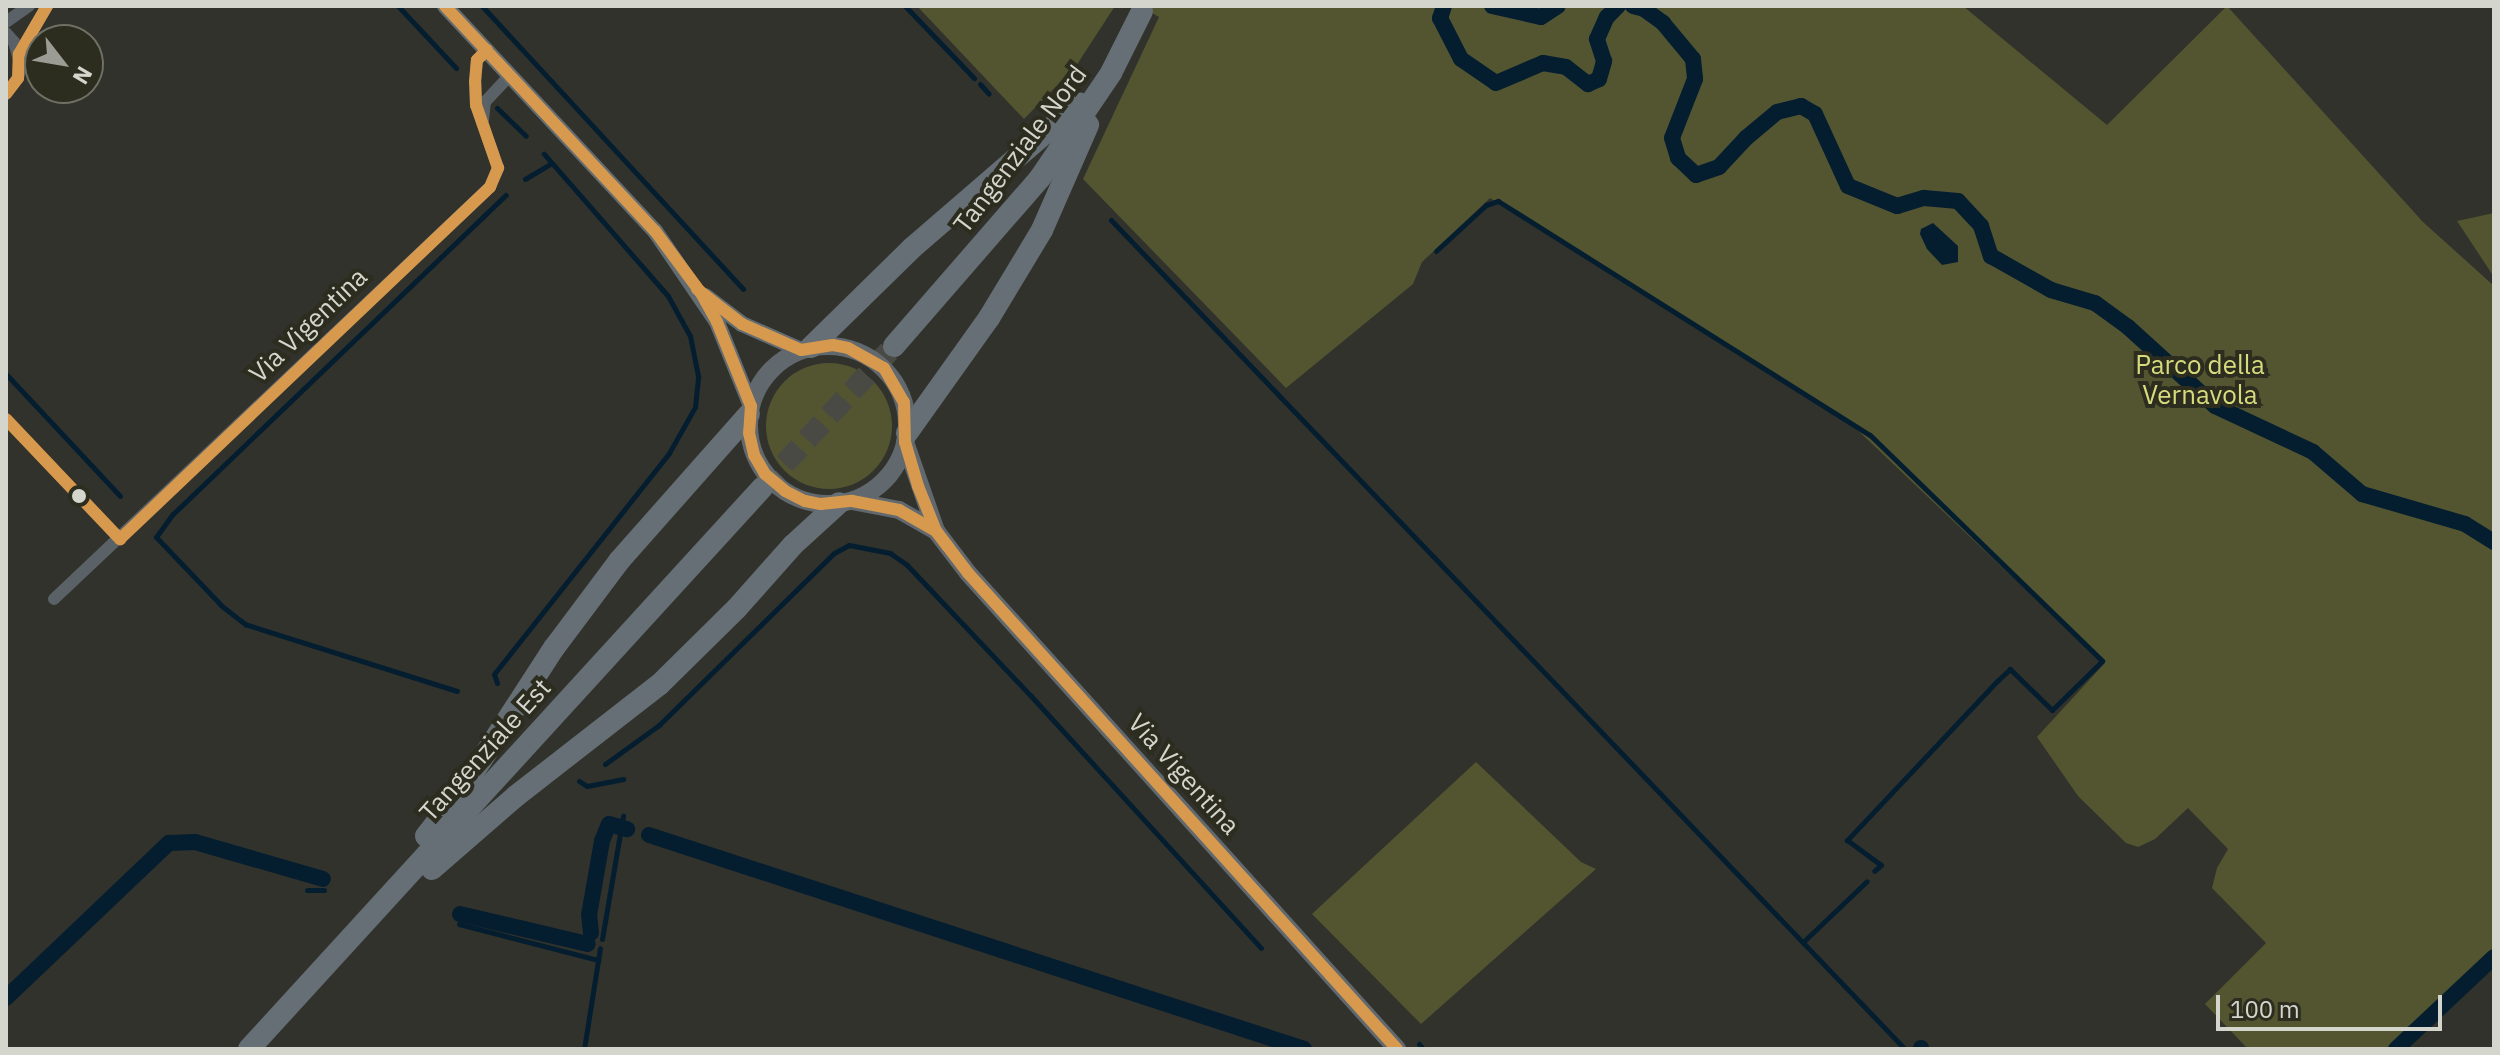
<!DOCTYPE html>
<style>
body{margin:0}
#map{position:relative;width:2500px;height:1055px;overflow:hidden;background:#32322c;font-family:"IBM Plex Sans",sans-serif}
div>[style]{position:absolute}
.green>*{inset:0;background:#535531}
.round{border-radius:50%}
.water>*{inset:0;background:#041e30}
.stream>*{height:5px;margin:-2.5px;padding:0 2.5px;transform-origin:2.5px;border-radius:2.5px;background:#041e30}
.canal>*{height:16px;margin:-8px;padding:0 8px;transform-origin:8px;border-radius:8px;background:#041e30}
.highway-tunnel>*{height:22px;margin-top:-11px;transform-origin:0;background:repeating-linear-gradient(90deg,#4a4a44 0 22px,transparent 0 33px)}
.street>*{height:12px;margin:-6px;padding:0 6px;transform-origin:6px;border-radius:6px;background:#5b6267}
.secondary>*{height:16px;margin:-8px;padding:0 8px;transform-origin:8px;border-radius:8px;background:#636c71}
.primary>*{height:18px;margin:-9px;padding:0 9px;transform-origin:9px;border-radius:9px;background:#61696e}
.primary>.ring{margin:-9px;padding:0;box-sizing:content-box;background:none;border:18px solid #61696e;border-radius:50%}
.highway>*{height:22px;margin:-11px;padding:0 11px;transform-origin:11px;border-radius:11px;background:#656f75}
.bus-1>*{height:12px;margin:-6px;padding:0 6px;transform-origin:6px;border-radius:6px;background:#d6994d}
.dots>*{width:22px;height:22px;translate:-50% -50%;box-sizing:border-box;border:4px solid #2c2c1f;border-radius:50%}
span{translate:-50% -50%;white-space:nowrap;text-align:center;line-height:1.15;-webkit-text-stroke:8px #2c2c1f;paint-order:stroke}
.street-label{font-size:26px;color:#d4d5cc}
.park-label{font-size:26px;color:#d7db7c}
.frame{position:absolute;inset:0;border:8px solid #d4d5cc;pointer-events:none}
.north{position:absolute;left:24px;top:24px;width:80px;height:80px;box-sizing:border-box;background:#2c2c1f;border:2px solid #6f7064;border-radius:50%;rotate:121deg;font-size:22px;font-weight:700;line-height:32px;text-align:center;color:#d4d5cc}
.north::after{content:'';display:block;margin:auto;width:28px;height:36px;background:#9b9c94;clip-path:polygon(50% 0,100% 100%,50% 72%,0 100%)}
.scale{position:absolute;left:2216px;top:995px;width:226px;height:36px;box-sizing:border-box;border:4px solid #d4d5cc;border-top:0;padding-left:10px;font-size:24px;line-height:28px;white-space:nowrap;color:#d4d5cc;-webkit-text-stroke:6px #2c2c1f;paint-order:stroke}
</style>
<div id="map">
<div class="green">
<div style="clip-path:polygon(917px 6px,1115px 6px,1076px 66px,1024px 119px)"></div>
<div style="clip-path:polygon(1140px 6px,1963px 6px,2107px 125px,2227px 6px,2423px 222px,2494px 286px,2494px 949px,2392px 1049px,2248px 1049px,2205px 1004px,2266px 943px,2212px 888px,2217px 868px,2228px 849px,2188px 808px,2155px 839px,2138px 847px,2126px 843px,2078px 796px,2037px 737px,2104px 664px,1849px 422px,1490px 198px,1422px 262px,1413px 284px,1286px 388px,1083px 179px,1159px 17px)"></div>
<div style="clip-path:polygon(2494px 213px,2494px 277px,2457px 221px)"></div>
<div class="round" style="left:766px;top:363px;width:126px;height:126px"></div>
<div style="clip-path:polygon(1476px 762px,1581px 862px,1596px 869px,1421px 1024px,1312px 914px)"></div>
</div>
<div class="water">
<div style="clip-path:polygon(1933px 223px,1958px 246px,1958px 262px,1942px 265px,1927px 249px,1920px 234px,1921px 229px)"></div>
</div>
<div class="stream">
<div style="left:398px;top:6px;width:85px;rotate:46.9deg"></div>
<div style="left:482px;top:6px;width:385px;rotate:47.3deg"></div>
<div style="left:905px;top:6px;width:100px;rotate:46.2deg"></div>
<div style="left:980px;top:84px;width:13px;rotate:48deg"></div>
<div style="left:497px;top:108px;width:40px;rotate:44deg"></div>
<div style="left:525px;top:179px;width:31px;rotate:-31deg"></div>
<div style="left:1111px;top:220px;width:1148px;rotate:46.24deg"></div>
<div style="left:1436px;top:251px;width:68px;rotate:-42.6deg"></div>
<div style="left:1486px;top:205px;width:13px;rotate:-18deg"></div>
<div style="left:1498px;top:201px;width:439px;rotate:32.2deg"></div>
<div style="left:1870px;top:435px;width:324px;rotate:44.2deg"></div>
<div style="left:2102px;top:661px;width:70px;rotate:135.6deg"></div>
<div style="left:2052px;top:710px;width:59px;rotate:-135.7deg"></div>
<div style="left:2010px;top:669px;width:18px;rotate:137deg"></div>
<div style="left:1997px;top:681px;width:219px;rotate:133.3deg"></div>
<div style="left:1847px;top:840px;width:42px;rotate:36.3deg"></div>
<div style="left:1881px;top:865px;width:9px;rotate:139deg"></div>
<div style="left:6px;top:374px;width:167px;rotate:46.9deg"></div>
<div style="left:497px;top:683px;width:9px;rotate:-108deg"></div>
<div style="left:494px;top:674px;width:282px;rotate:-51.6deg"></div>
<div style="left:669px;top:453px;width:53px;rotate:-60.5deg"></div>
<div style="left:695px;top:407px;width:31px;rotate:-84deg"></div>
<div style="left:698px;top:376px;width:41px;rotate:-101.3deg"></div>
<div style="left:690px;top:336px;width:46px;rotate:-118.8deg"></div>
<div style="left:668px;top:296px;width:189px;rotate:-131.1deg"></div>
<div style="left:457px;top:691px;width:222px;rotate:-162.5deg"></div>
<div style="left:245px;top:624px;width:31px;rotate:-142deg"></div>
<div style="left:221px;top:605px;width:94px;rotate:-133.7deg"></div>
<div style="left:156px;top:537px;width:29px;rotate:-54deg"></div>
<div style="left:173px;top:514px;width:461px;rotate:-43.8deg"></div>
<div style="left:605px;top:764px;width:67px;rotate:-35.8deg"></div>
<div style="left:659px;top:725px;width:245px;rotate:-44.5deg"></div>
<div style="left:834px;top:553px;width:17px;rotate:-28deg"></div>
<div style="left:849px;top:545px;width:42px;rotate:11deg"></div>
<div style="left:890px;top:553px;width:21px;rotate:35deg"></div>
<div style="left:907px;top:565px;width:180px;rotate:46.6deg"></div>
<div style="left:1031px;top:696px;width:341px;rotate:47.6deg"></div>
<div style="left:579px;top:781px;width:9px;rotate:32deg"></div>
<div style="left:587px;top:786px;width:37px;rotate:-11deg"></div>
<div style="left:307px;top:890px;width:17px"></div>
<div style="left:459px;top:924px;width:144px;rotate:14.5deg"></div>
<div style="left:602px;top:939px;width:125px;rotate:-80.3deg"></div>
<div style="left:1803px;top:942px;width:88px;rotate:-43.6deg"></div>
<div style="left:1419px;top:1044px;width:6px;rotate:51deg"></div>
<div style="left:584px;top:1049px;width:102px;rotate:-81deg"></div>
</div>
<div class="canal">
<div style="left:1444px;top:6px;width:13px;rotate:108deg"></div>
<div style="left:1440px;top:18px;width:46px;rotate:62.9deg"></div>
<div style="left:1461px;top:59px;width:42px;rotate:34.4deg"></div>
<div style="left:1496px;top:83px;width:51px;rotate:-23.1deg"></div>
<div style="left:1543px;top:63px;width:23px;rotate:10deg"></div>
<div style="left:1566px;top:67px;width:28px;rotate:38deg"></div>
<div style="left:1588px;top:84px;width:12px;rotate:-24deg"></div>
<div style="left:1599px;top:79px;width:19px;rotate:-74deg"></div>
<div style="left:1604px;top:61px;width:23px;rotate:-108deg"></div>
<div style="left:1597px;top:39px;width:24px;rotate:-66deg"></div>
<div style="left:1607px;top:17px;width:16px;rotate:-45deg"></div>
<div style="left:1492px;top:6px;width:50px;rotate:12.7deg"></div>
<div style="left:1541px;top:17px;width:20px;rotate:-33deg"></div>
<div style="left:1633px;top:6px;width:11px;rotate:15deg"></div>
<div style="left:1644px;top:9px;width:24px;rotate:36deg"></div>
<div style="left:1663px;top:23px;width:47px;rotate:50.2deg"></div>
<div style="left:1693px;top:59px;width:20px;rotate:84deg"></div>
<div style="left:1695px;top:79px;width:63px;rotate:111.3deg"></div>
<div style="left:1672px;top:138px;width:21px;rotate:73deg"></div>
<div style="left:1678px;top:158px;width:25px;rotate:43deg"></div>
<div style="left:1696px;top:175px;width:24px;rotate:-19deg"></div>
<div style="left:1719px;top:167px;width:40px;rotate:-47deg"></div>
<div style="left:1746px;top:138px;width:40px;rotate:-40deg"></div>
<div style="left:1777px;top:112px;width:25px;rotate:-14deg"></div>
<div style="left:1801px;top:106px;width:16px;rotate:30deg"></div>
<div style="left:1815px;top:114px;width:79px;rotate:65.4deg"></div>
<div style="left:1848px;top:186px;width:53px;rotate:22.2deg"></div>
<div style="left:1897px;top:206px;width:28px;rotate:-17deg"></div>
<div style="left:1924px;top:198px;width:34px;rotate:5deg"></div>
<div style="left:1958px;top:201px;width:34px;rotate:47deg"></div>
<div style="left:1981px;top:226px;width:32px;rotate:72deg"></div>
<div style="left:1991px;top:256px;width:69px;rotate:29.5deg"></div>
<div style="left:2051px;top:290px;width:46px;rotate:16.5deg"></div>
<div style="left:2095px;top:303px;width:41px;rotate:36deg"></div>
<div style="left:2128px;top:327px;width:118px;rotate:42.2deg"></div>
<div style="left:2215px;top:406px;width:108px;rotate:25.1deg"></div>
<div style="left:2313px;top:452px;width:65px;rotate:40.6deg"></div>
<div style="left:2362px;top:494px;width:107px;rotate:16.2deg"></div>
<div style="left:2465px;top:524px;width:34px;rotate:32deg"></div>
<div style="left:649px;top:835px;width:689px;rotate:18.09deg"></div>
<div style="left:460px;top:914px;width:131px;rotate:13.2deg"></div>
<div style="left:591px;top:933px;width:18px;rotate:-96deg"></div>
<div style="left:589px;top:915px;width:75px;rotate:-80deg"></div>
<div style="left:602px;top:841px;width:18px;rotate:-68deg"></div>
<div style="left:609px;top:824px;width:19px;rotate:16deg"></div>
<div style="left:6px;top:998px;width:225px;rotate:-43.6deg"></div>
<div style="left:169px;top:843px;width:26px;rotate:-2deg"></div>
<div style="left:195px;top:842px;width:133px;rotate:16.1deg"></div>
<div style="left:1921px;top:1049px;width:1px;rotate:-90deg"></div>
<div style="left:2396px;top:1049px;width:134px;rotate:-43.2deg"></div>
</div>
<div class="highway-tunnel">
<div style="left:762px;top:488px;width:194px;rotate:-47.1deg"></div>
</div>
<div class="street">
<div style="left:6px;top:22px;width:28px;rotate:-35deg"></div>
<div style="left:6px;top:33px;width:12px;rotate:48deg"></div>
<div style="left:14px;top:42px;width:25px;rotate:74deg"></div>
<div style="left:21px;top:66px;width:12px;rotate:104deg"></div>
<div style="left:18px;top:78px;width:20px;rotate:127deg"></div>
<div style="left:19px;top:54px;width:56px;rotate:-59.7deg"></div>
<div style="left:483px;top:120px;width:18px;rotate:-84deg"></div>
<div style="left:485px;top:102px;width:37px;rotate:-47deg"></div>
<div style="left:54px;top:599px;width:600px;rotate:-43.38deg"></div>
<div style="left:490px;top:187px;width:21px;rotate:-67deg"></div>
<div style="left:498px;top:168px;width:67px;rotate:-109.2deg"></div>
<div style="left:476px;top:105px;width:23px;rotate:-92deg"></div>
<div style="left:475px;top:82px;width:22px;rotate:-85deg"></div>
<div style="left:477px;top:60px;width:14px;rotate:-45deg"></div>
</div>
<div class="secondary">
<div style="left:445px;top:6px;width:308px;rotate:47deg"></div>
<div style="left:655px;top:231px;width:110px;rotate:55.7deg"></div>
<div style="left:717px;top:322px;width:91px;rotate:68deg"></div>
<div style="left:705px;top:296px;width:46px;rotate:37.1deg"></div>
<div style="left:742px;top:324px;width:64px;rotate:23.8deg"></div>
</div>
<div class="primary">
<div class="ring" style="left:749px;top:346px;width:140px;height:140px"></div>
<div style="left:905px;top:442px;width:94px;rotate:70.8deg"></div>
<div style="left:936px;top:531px;width:53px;rotate:52.7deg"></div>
<div style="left:968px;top:573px;width:641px;rotate:47.97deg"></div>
<div style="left:852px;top:501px;width:48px;rotate:10.8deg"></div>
<div style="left:899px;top:510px;width:43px;rotate:29.6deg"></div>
</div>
<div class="highway">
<div style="left:894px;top:346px;width:223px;rotate:-49deg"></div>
<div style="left:1040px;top:178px;width:127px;rotate:-55.9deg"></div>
<div style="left:1111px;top:73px;width:69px;rotate:-63.4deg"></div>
<div style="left:811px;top:347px;width:141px;rotate:-44.4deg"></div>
<div style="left:912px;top:248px;width:221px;rotate:-40.8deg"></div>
<div style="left:907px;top:433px;width:141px;rotate:-54.5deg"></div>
<div style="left:989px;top:318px;width:103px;rotate:-58.9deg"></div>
<div style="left:1042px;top:230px;width:115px;rotate:-66.3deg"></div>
<div style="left:426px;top:836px;width:58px;rotate:-52deg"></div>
<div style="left:462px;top:790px;width:169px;rotate:-57.1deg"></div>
<div style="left:554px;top:648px;width:109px;rotate:-53.2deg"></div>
<div style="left:619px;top:561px;width:196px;rotate:-48.5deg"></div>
<div style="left:432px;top:869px;width:111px;rotate:-41deg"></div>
<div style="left:516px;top:796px;width:182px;rotate:-37.9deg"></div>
<div style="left:660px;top:684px;width:108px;rotate:-44.6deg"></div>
<div style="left:737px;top:608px;width:84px;rotate:-48.4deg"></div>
<div style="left:793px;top:545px;width:62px;rotate:-42.4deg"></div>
<div style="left:249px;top:1049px;width:760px;rotate:-47.56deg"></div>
</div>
<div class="bus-1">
<div style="left:445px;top:6px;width:308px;rotate:47deg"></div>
<div style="left:655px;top:231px;width:77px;rotate:53.4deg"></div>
<div style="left:701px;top:293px;width:33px;rotate:61deg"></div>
<div style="left:717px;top:322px;width:91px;rotate:68deg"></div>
<div style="left:751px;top:406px;width:27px;rotate:94deg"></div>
<div style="left:749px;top:433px;width:23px;rotate:77deg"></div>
<div style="left:754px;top:455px;width:22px;rotate:60deg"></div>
<div style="left:765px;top:474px;width:26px;rotate:40deg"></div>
<div style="left:785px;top:491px;width:22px;rotate:27deg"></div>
<div style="left:805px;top:501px;width:16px;rotate:11deg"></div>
<div style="left:821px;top:504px;width:31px;rotate:-6deg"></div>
<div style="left:852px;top:501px;width:48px;rotate:10.8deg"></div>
<div style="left:899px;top:510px;width:43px;rotate:29.6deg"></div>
<div style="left:936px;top:531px;width:53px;rotate:52.7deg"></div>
<div style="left:968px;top:573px;width:641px;rotate:47.97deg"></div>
<div style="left:6px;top:94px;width:20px;rotate:-53deg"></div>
<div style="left:18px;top:78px;width:24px;rotate:-88deg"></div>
<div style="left:19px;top:54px;width:56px;rotate:-59.7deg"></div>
<div style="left:697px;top:289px;width:57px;rotate:37.9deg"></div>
<div style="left:742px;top:324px;width:64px;rotate:23.8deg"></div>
<div style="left:801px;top:350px;width:32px;rotate:-9deg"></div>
<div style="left:833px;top:345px;width:15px;rotate:11deg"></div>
<div style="left:848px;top:348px;width:41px;rotate:29.1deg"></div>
<div style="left:884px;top:368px;width:39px;rotate:60deg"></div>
<div style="left:904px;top:402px;width:40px;rotate:88.6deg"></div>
<div style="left:905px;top:442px;width:46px;rotate:73.5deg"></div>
<div style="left:918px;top:486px;width:48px;rotate:68.2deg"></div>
<div style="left:936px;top:531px;width:20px;rotate:53deg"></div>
<div style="left:6px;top:419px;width:166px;rotate:46.5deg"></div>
<div style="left:120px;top:539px;width:511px;rotate:-43.57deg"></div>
<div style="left:490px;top:187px;width:21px;rotate:-67deg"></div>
<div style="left:498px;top:168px;width:67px;rotate:-109.2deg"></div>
<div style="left:476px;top:105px;width:23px;rotate:-92deg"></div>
<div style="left:475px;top:82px;width:22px;rotate:-85deg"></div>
<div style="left:477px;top:60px;width:14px;rotate:-45deg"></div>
</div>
<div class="dots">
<div style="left:79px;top:496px;background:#d4d5cc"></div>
</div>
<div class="street-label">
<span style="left:1020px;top:149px;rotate:-53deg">Tangenziale Nord</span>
<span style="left:308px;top:325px;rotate:-44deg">Via Vigentina</span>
<span style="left:485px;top:750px;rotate:-48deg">Tangenziale Est</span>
<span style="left:1184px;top:774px;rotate:48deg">Via Vigentina</span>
</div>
<div class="park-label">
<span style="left:2200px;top:380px">Parco della<br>Vernavola</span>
</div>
<div class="frame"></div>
<div class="north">N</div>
<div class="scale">100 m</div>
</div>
